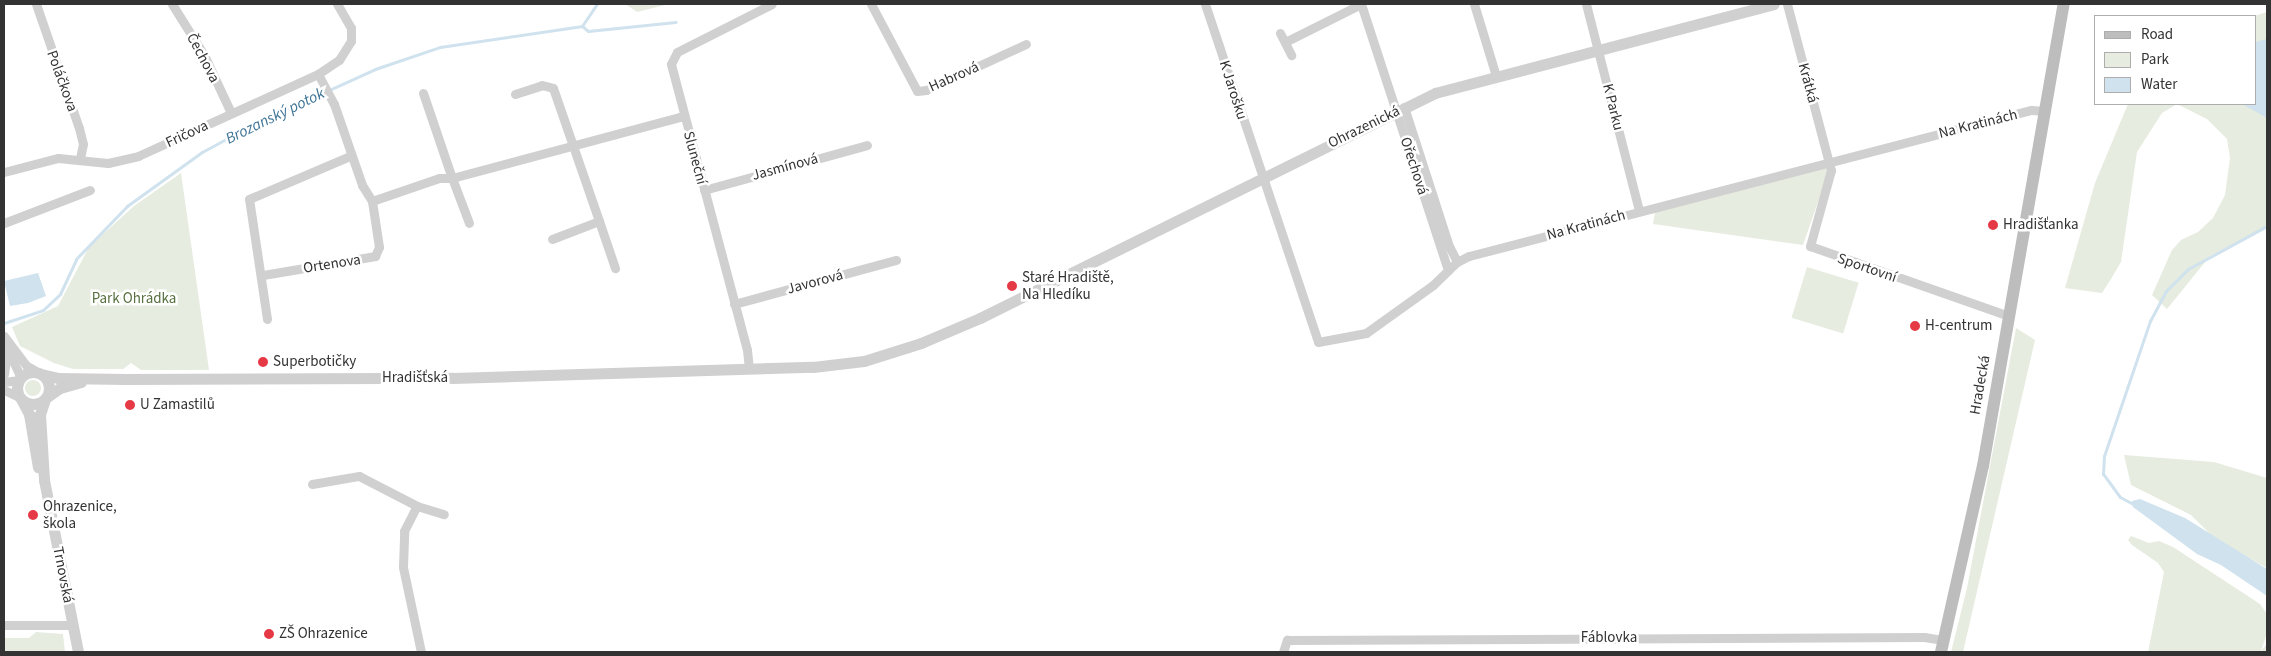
<!DOCTYPE html>
<meta charset="utf-8">
<style>
body{margin:0}
#map{position:relative;width:2271px;height:656px;overflow:hidden;background:#fff;font-family:"Source Sans 3",sans-serif}
div>[style]{position:absolute}
.green>*{inset:0;background:#e6ecdf;transform-origin:0 0}
.round{border-radius:50%}
.water>*{inset:0;background:#cfe2ee}
.stream>*{height:3px;margin:-1.5px;padding:0 1.5px;transform-origin:1.5px;border-radius:1.5px;background:#cfe2ee}
.minor>*{height:9px;margin:-4.5px;padding:0 4.5px;transform-origin:4.5px;border-radius:4.5px;background:#d0d0d0}
.tertiary>*{height:11px;margin:-5.5px;padding:0 5.5px;transform-origin:5.5px;border-radius:5.5px;background:#d0d0d0}
.tertiary>.ring{margin:-5.5px;padding:0;box-sizing:content-box;background:none;border:11px solid #d0d0d0;border-radius:50%}
.secondary>*{height:12px;margin:-6px;padding:0 6px;transform-origin:6px;border-radius:6px;background:#bdbdbd}
.dots>*{width:14px;height:14px;translate:-50% -50%;box-sizing:border-box;border:2px solid #fff;border-radius:50%}
span{translate:-50% -50%;white-space:nowrap;text-align:center;line-height:1.15;-webkit-text-stroke:5px #fff;paint-order:stroke}
.street-label{font-size:15px;color:#333}
.poi-label{font-size:15px;color:#333}
.left{translate:0 -50%;text-align:left}
.park-label{font-size:15px;color:#56703f}
.water-label{font-size:16px;color:#3f7597;font-style:italic}
.frame{position:absolute;inset:0;border:5px solid #333;pointer-events:none}
.legend{position:absolute;left:2094px;top:15px;width:162px;height:90px;box-sizing:border-box;background:#fff;border:1px solid #adadad;margin:0;padding:6px 9px;list-style:none;font-size:15px;color:#333}
.legend li{display:flex;align-items:center;gap:10px;height:25px}
.legend b{width:25px;border:1px solid #adadad}
</style>
<div id="map">
<div class="green">
<div style="clip-path:polygon(625px 4px,669px 4px,637px 12px)"></div>
<div style="clip-path:polygon(2267px 12px,2267px 226px,2210px 256px,2167px 309px,2152px 295px,2172px 250px,2181px 240px,2198px 232px,2213px 218px,2225px 195px,2230px 158px,2227px 139px,2207px 119px,2177px 104px,2162px 113px,2137px 152px,2121px 262px,2111px 279px,2102px 293px,2065px 288px,2095px 183px,2128px 104px,2255px 104px,2254px 16px)"></div>
<div style="clip-path:polygon(1825px 168px,1829px 170px,1803px 245px,1653px 224px,1655px 212px)"></div>
<div style="clip-path:polygon(181px 173px,209px 370px,141px 370px,131px 363px,123px 369px,73px 369px,54px 363px,20px 346px,12px 327px,58px 306px,89px 247px,134px 206px)"></div>
<div style="left:1807px;top:267px;width:54px;height:53px;rotate:17deg"></div>
<div style="clip-path:polygon(2016px 328px,2035px 340px,1963px 652px,1951px 652px,1967px 588px)"></div>
<div class="round" style="left:25px;top:380px;width:16px;height:16px"></div>
<div style="clip-path:polygon(2124px 455px,2214px 462px,2267px 478px,2267px 568px,2214px 538px,2191px 515px,2131px 485px)"></div>
<div style="clip-path:polygon(2131px 536px,2149px 543px,2159px 541px,2173px 547px,2260px 604px,2267px 614px,2267px 633px,2261px 651px,2266px 645px,2267px 652px,2148px 652px,2164px 572px,2158px 563px,2132px 545px,2128px 540px)"></div>
<div style="clip-path:polygon(36px 632px,63px 634px,65px 652px,4px 652px,4px 638px,29px 638px)"></div>
</div>
<div class="water">
<div style="clip-path:polygon(2267px 39px,2267px 118px,2242px 104px,2255px 104px,2255px 42px)"></div>
<div style="clip-path:polygon(38px 273px,46px 296px,28px 303px,10px 306px,4px 281px)"></div>
<div style="clip-path:polygon(2140px 499px,2185px 518px,2267px 569px,2267px 596px,2221px 565px,2197px 554px,2133px 507px,2132px 501px)"></div>
</div>
<div class="stream">
<div style="left:582px;top:26px;width:8px;rotate:40deg"></div>
<div style="left:588px;top:31px;width:88px;rotate:-5.8deg"></div>
<div style="left:4px;top:323px;width:41px;rotate:-18.4deg"></div>
<div style="left:43px;top:310px;width:23px;rotate:-43deg"></div>
<div style="left:60px;top:294px;width:38px;rotate:-65deg"></div>
<div style="left:76px;top:259px;width:74px;rotate:-46.1deg"></div>
<div style="left:127px;top:206px;width:92px;rotate:-35.8deg"></div>
<div style="left:202px;top:152px;width:59px;rotate:-28.3deg"></div>
<div style="left:254px;top:124px;width:133px;rotate:-24.4deg"></div>
<div style="left:375px;top:69px;width:69px;rotate:-18.7deg"></div>
<div style="left:440px;top:47px;width:144px;rotate:-8.4deg"></div>
<div style="left:582px;top:26px;width:27px;rotate:-56deg"></div>
<div style="left:2135px;top:505px;width:17px;rotate:-152deg"></div>
<div style="left:2120px;top:497px;width:29px;rotate:-126deg"></div>
<div style="left:2103px;top:474px;width:18px;rotate:-87deg"></div>
<div style="left:2104px;top:456px;width:143px;rotate:-71.2deg"></div>
<div style="left:2150px;top:321px;width:34px;rotate:-62deg"></div>
<div style="left:2166px;top:291px;width:31px;rotate:-45deg"></div>
<div style="left:2188px;top:269px;width:90px;rotate:-28.6deg"></div>
</div>
<div class="minor">
<div style="left:36px;top:4px;width:131px;rotate:70.9deg"></div>
<div style="left:79px;top:128px;width:16px;rotate:76deg"></div>
<div style="left:83px;top:144px;width:14px;rotate:102deg"></div>
<div style="left:172px;top:4px;width:60px;rotate:57.9deg"></div>
<div style="left:204px;top:55px;width:64px;rotate:65deg"></div>
<div style="left:871px;top:4px;width:98px;rotate:62.1deg"></div>
<div style="left:917px;top:91px;width:9px;rotate:-6deg"></div>
<div style="left:926px;top:90px;width:110px;rotate:-24.7deg"></div>
<div style="left:1205px;top:4px;width:356px;rotate:71.5deg"></div>
<div style="left:1318px;top:342px;width:49px;rotate:-10.6deg"></div>
<div style="left:1366px;top:333px;width:82px;rotate:-35.6deg"></div>
<div style="left:1433px;top:285px;width:33px;rotate:-44deg"></div>
<div style="left:1457px;top:262px;width:13px;rotate:-27deg"></div>
<div style="left:1469px;top:256px;width:581px;rotate:-14.56deg"></div>
<div style="left:2031px;top:110px;width:14px;rotate:4deg"></div>
<div style="left:1361px;top:4px;width:280px;rotate:71.9deg"></div>
<div style="left:1474px;top:4px;width:75px;rotate:73deg"></div>
<div style="left:1586px;top:4px;width:213px;rotate:75.6deg"></div>
<div style="left:1787px;top:4px;width:172px;rotate:75.2deg"></div>
<div style="left:1831px;top:170px;width:79px;rotate:105.4deg"></div>
<div style="left:1810px;top:246px;width:211px;rotate:19.4deg"></div>
<div style="left:1280px;top:33px;width:25px;rotate:63deg"></div>
<div style="left:1285px;top:42px;width:85px;rotate:-26.6deg"></div>
<div style="left:318px;top:74px;width:34px;rotate:62deg"></div>
<div style="left:334px;top:104px;width:86px;rotate:70.9deg"></div>
<div style="left:362px;top:185px;width:19px;rotate:58deg"></div>
<div style="left:423px;top:93px;width:90px;rotate:71.2deg"></div>
<div style="left:452px;top:178px;width:240px;rotate:-15deg"></div>
<div style="left:515px;top:94px;width:28px;rotate:-18deg"></div>
<div style="left:542px;top:85px;width:11px;rotate:15deg"></div>
<div style="left:553px;top:88px;width:141px;rotate:70.9deg"></div>
<div style="left:1404px;top:107px;width:146px;rotate:72.1deg"></div>
<div style="left:1449px;top:246px;width:18px;rotate:63deg"></div>
<div style="left:4px;top:172px;width:56px;rotate:-14.5deg"></div>
<div style="left:58px;top:158px;width:50px;rotate:5.7deg"></div>
<div style="left:108px;top:163px;width:31px;rotate:-13deg"></div>
<div style="left:138px;top:156px;width:198px;rotate:-24.5deg"></div>
<div style="left:318px;top:74px;width:25px;rotate:-34deg"></div>
<div style="left:339px;top:60px;width:22px;rotate:-58deg"></div>
<div style="left:351px;top:41px;width:13px;rotate:-90deg"></div>
<div style="left:351px;top:28px;width:28px;rotate:-120deg"></div>
<div style="left:704px;top:190px;width:169px;rotate:-15.4deg"></div>
<div style="left:4px;top:223px;width:92px;rotate:-21deg"></div>
<div style="left:552px;top:239px;width:50px;rotate:-21deg"></div>
<div style="left:599px;top:221px;width:50px;rotate:71.2deg"></div>
<div style="left:263px;top:275px;width:114px;rotate:-9.6deg"></div>
<div style="left:375px;top:256px;width:10px;rotate:-66deg"></div>
<div style="left:379px;top:247px;width:47px;rotate:-98.7deg"></div>
<div style="left:372px;top:201px;width:71px;rotate:-18.9deg"></div>
<div style="left:439px;top:178px;width:13px"></div>
<div style="left:452px;top:178px;width:48px;rotate:69.3deg"></div>
<div style="left:734px;top:304px;width:168px;rotate:-15.2deg"></div>
<div style="left:267px;top:319px;width:121px;rotate:-98.5deg"></div>
<div style="left:249px;top:199px;width:110px;rotate:-23.1deg"></div>
<div style="left:4px;top:336px;width:38px;rotate:53deg"></div>
<div style="left:27px;top:366px;width:14px;rotate:30deg"></div>
<div style="left:7px;top:348px;width:33px;rotate:65deg"></div>
<div style="left:749px;top:369px;width:19px;rotate:-96deg"></div>
<div style="left:747px;top:350px;width:296px;rotate:-104.9deg"></div>
<div style="left:671px;top:64px;width:13px;rotate:-63deg"></div>
<div style="left:677px;top:52px;width:106px;rotate:-26.8deg"></div>
<div style="left:4px;top:374px;width:22px;rotate:-82deg"></div>
<div style="left:4px;top:382px;width:15px;rotate:-8deg"></div>
<div style="left:4px;top:390px;width:17px;rotate:25deg"></div>
<div style="left:312px;top:484px;width:48px;rotate:-9.7deg"></div>
<div style="left:359px;top:476px;width:65px;rotate:27.3deg"></div>
<div style="left:4px;top:625px;width:69px"></div>
<div style="left:421px;top:652px;width:87px;rotate:-102deg"></div>
<div style="left:403px;top:567px;width:36px;rotate:-88deg"></div>
<div style="left:404px;top:531px;width:28px;rotate:-63deg"></div>
<div style="left:417px;top:506px;width:28px;rotate:17deg"></div>
<div style="left:1283px;top:652px;width:13px;rotate:-72deg"></div>
<div style="left:1287px;top:640px;width:637px;rotate:-0.27deg"></div>
<div style="left:1924px;top:637px;width:20px;rotate:9deg"></div>
</div>
<div class="tertiary">
<div class="ring" style="left:17px;top:372px;width:21px;height:21px"></div>
<div style="left:41px;top:374px;width:17px;rotate:13deg"></div>
<div style="left:58px;top:378px;width:68px;rotate:0.8deg"></div>
<div style="left:126px;top:379px;width:327px;rotate:-0.2deg"></div>
<div style="left:453px;top:378px;width:360px;rotate:-1.8deg"></div>
<div style="left:813px;top:367px;width:51px;rotate:-6.7deg"></div>
<div style="left:864px;top:361px;width:60px;rotate:-17.5deg"></div>
<div style="left:921px;top:343px;width:64px;rotate:-23deg"></div>
<div style="left:980px;top:318px;width:508px;rotate:-26.31deg"></div>
<div style="left:1435px;top:93px;width:350px;rotate:-14.7deg"></div>
<div style="left:47px;top:397px;width:16px;rotate:-35deg"></div>
<div style="left:60px;top:388px;width:22px;rotate:-16deg"></div>
<div style="left:21px;top:399px;width:17px;rotate:62deg"></div>
<div style="left:29px;top:414px;width:54px;rotate:80.4deg"></div>
<div style="left:45px;top:399px;width:16px;rotate:108deg"></div>
<div style="left:40px;top:414px;width:66px;rotate:86.5deg"></div>
<div style="left:44px;top:480px;width:175px;rotate:78.8deg"></div>
</div>
<div class="secondary">
<div style="left:1941px;top:652px;width:191px;rotate:-77.3deg"></div>
<div style="left:1983px;top:466px;width:469px;rotate:-80.1deg"></div>
</div>
<div class="dots">
<div style="left:1993px;top:225px;background:#e63946"></div>
<div style="left:1012px;top:286px;background:#e63946"></div>
<div style="left:1915px;top:326px;background:#e63946"></div>
<div style="left:263px;top:362px;background:#e63946"></div>
<div style="left:130px;top:405px;background:#e63946"></div>
<div style="left:33px;top:515px;background:#e63946"></div>
<div style="left:269px;top:634px;background:#e63946"></div>
</div>
<div class="street-label">
<span style="left:203px;top:58px;rotate:62deg">Čechova</span>
<span style="left:954px;top:77px;rotate:-24deg">Habrová</span>
<span style="left:62px;top:81px;rotate:70deg">Poláčkova</span>
<span style="left:1808px;top:83px;rotate:75deg">Krátká</span>
<span style="left:1233px;top:90px;rotate:72deg">K Jarošku</span>
<span style="left:1613px;top:107px;rotate:76deg">K Parku</span>
<span style="left:1978px;top:124px;rotate:-14deg">Na Kratinách</span>
<span style="left:1364px;top:127px;rotate:-26deg">Ohrazenická</span>
<span style="left:187px;top:134px;rotate:-25deg">Fričova</span>
<span style="left:695px;top:158px;rotate:75deg">Sluneční</span>
<span style="left:1414px;top:166px;rotate:72deg">Ořechová</span>
<span style="left:785px;top:167px;rotate:-15deg">Jasmínová</span>
<span style="left:1586px;top:225px;rotate:-15deg">Na Kratinách</span>
<span style="left:332px;top:264px;rotate:-9deg">Ortenova</span>
<span style="left:1867px;top:268px;rotate:19deg">Sportovní</span>
<span style="left:815px;top:282px;rotate:-15deg">Javorová</span>
<span style="left:415px;top:378px">Hradišťská</span>
<span style="left:1980px;top:385px;rotate:-80deg">Hradecká</span>
<span style="left:63px;top:575px;rotate:79deg">Trnovská</span>
<span style="left:1609px;top:638px">Fáblovka</span>
</div>
<div class="poi-label">
<span class="left" style="left:2003px;top:225px">Hradišťanka</span>
<span class="left" style="left:1022px;top:286px">Staré Hradiště,<br>Na Hledíku</span>
<span class="left" style="left:1925px;top:326px">H-centrum</span>
<span class="left" style="left:273px;top:362px">Superbotičky</span>
<span class="left" style="left:140px;top:405px">U Zamastilů</span>
<span class="left" style="left:43px;top:515px">Ohrazenice,<br>škola</span>
<span class="left" style="left:279px;top:634px">ZŠ Ohrazenice</span>
</div>
<div class="park-label">
<span style="left:134px;top:299px">Park Ohrádka</span>
</div>
<div class="water-label">
<span style="left:275px;top:116px;rotate:-26deg">Brozanský potok</span>
</div>
<div class="frame"></div>
<ul class="legend">
<li><b style="height:6px;background:#bdbdbd"></b>Road</li>
<li><b style="height:14px;background:#e6ecdf"></b>Park</li>
<li><b style="height:14px;background:#cfe2ee"></b>Water</li>
</ul>
</div>
